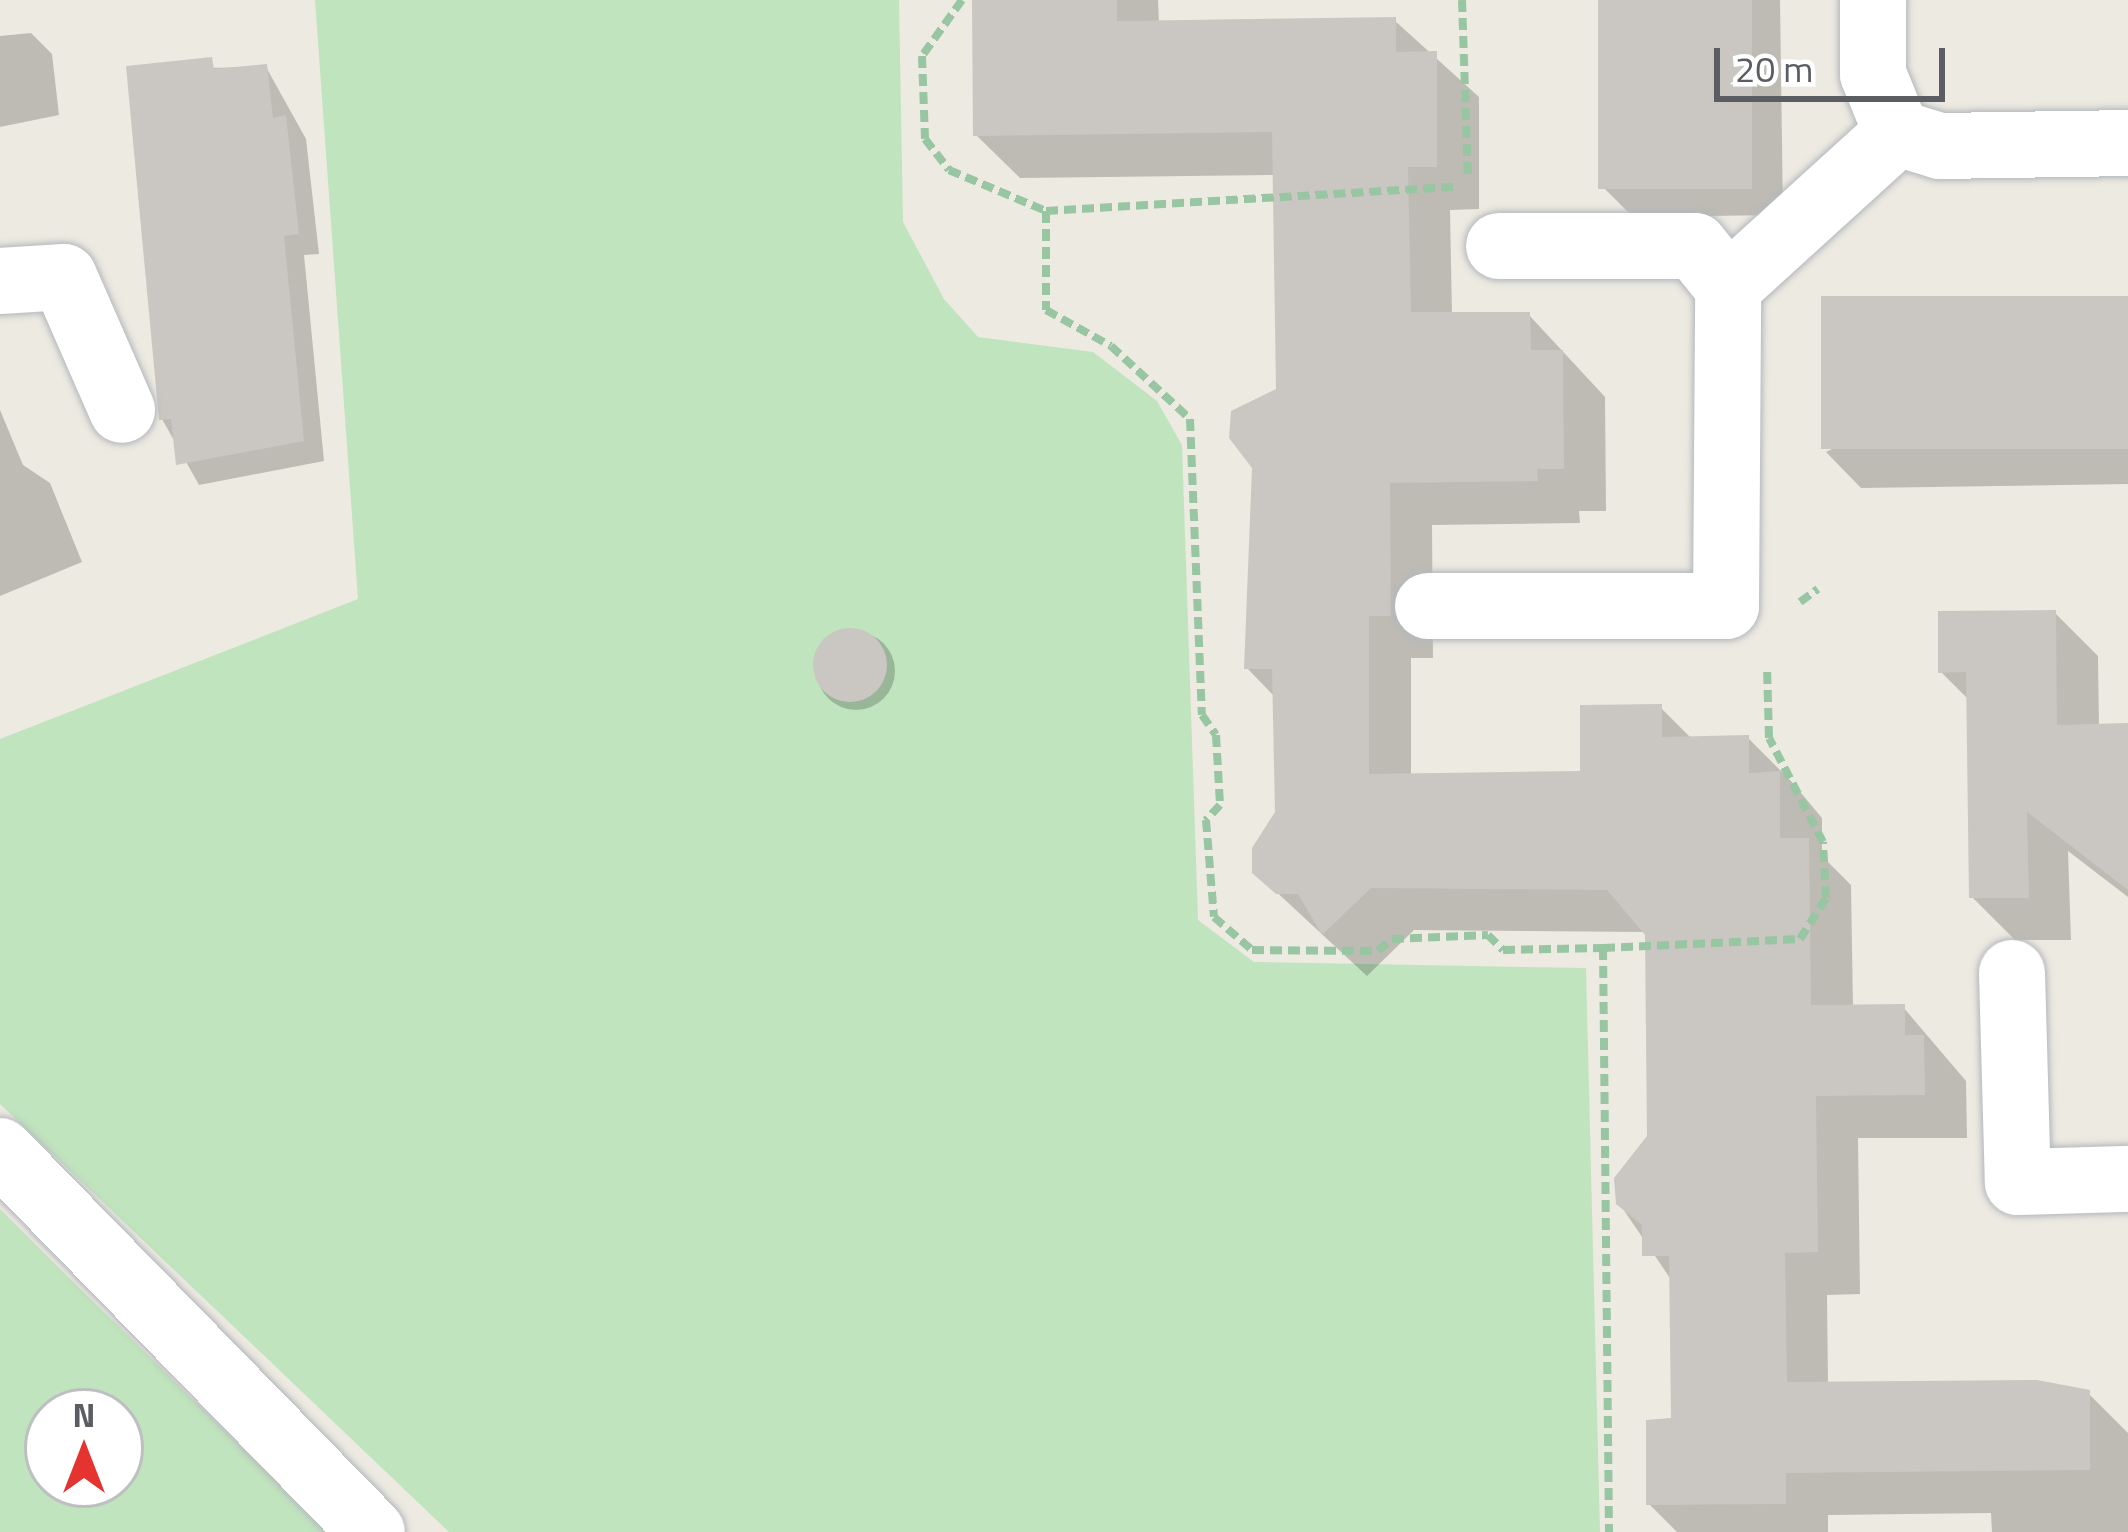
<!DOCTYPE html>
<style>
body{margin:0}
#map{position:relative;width:2128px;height:1532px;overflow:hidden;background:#edeae2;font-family:"Titillium Web",sans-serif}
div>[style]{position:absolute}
.green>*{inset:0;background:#c0e4be}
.shadow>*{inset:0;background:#0003}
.round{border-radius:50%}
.building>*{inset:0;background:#cac6c1;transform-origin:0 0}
.path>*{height:8px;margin-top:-4px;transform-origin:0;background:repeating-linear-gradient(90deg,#98c5a2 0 12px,transparent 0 18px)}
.roads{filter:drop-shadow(0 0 3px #b4b8bc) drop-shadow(0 0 3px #b4b8bc)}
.minor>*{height:66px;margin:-33px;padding:0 33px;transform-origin:33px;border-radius:33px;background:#fff}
span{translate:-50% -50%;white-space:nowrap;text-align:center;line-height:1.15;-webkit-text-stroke:12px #fff;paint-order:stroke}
.north{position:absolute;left:24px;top:1388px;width:120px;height:120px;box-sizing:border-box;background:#fff;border:3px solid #bdbfc0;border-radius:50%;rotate:0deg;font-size:33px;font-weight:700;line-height:48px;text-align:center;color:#5a5e62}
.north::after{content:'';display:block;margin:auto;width:42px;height:54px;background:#e53330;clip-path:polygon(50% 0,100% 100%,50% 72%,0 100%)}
.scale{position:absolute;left:1714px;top:48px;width:231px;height:54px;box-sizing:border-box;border:6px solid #5a5e62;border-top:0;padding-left:15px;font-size:36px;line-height:42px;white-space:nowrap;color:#5a5e62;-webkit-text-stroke:9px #fff;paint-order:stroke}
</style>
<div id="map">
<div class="green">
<div style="clip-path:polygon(315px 0,899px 0,903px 222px,944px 299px,978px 337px,1093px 352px,1157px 401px,1182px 445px,1198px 920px,1254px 962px,1586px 968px,1600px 1532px,449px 1532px,0 1104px,0 739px,358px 599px)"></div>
<div style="clip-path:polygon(evenodd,0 1209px,54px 1263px,328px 1532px,0 1532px,0 1209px,48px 1412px,120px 1412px,120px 1484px,48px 1484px,48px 1412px)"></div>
</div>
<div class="shadow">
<div style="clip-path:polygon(975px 0,1158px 0,1159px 23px,1394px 20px,1479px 97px,1479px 209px,1450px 210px,1452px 315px,1529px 315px,1605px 397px,1606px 511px,1579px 511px,1580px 523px,1432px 525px,1433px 658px,1411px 658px,1411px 776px,1583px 774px,1660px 707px,1693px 740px,1748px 738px,1791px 781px,1822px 818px,1822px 856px,1851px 885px,1853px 1007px,1903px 1007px,1966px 1081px,1967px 1138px,1858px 1138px,1860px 1294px,1827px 1295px,1828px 1385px,2088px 1393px,2128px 1433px,2128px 1532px,1992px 1532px,1991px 1513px,1828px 1515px,1828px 1532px,1677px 1532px,1649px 1504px,1674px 1421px,1672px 1281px,1619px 1203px,1650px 1137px,1646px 932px,1414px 930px,1367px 976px,1255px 872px,1278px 813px,1275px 697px,1247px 668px,1280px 391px,1276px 175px,1020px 178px,976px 135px)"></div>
<div style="clip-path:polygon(1601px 0,1780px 0,1783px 215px,1633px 217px,1604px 188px)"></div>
<div style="clip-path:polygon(31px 33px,52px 54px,59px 115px,0 127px,0 36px)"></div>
<div style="clip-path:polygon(266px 67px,306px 139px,319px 254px,304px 255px,324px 461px,199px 485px,162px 419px,129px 69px)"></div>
<div style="clip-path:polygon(2128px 299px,2128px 484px,1861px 488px,1826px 452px)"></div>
<div style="clip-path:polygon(0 410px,23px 465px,50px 483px,82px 562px,0 596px)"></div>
<div style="clip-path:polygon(2055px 613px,2098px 656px,2099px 727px,2128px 726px,2128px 897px,2068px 851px,2071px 940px,2015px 940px,1972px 897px,1969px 700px,1941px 672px)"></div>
<div class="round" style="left:817px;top:632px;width:78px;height:78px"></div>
</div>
<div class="building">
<div style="clip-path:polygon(972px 0,1117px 0,1117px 21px,1396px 17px,1396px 52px,1437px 51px,1437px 167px,1408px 167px,1411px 312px,1530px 312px,1531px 350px,1563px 350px,1564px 469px,1537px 469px,1538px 481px,1390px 483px,1391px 616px,1369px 616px,1369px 774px,1580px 771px,1580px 705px,1662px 704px,1662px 737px,1749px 735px,1749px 773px,1780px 771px,1780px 838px,1809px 838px,1811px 1005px,1905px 1004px,1905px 1035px,1924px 1035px,1925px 1095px,1816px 1096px,1818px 1252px,1785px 1253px,1787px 1382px,2037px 1380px,2090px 1390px,2090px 1470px,1786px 1473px,1786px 1504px,1646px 1505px,1646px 1420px,1671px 1418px,1669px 1256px,1642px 1256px,1642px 1225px,1616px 1204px,1614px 1178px,1647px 1136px,1645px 935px,1607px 890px,1371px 888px,1322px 935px,1298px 894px,1276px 894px,1252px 873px,1252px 848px,1275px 812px,1272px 669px,1244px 669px,1252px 468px,1229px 438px,1231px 411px,1276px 389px,1272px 132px,973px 136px)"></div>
<div style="left:1598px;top:0;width:154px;height:189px"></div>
<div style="clip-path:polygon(212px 57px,214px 69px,267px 64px,273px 118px,286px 115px,299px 234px,284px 236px,304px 441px,176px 465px,171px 419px,159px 420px,126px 66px)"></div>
<div style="left:2128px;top:296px;width:153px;height:307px;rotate:90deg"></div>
<div style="clip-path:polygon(2056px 610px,2057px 725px,2128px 723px,2128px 890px,2027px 812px,2029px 898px,1969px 898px,1966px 672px,1938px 673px,1938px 611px)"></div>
<div class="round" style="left:813px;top:628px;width:74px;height:74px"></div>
</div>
<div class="path">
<div style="left:962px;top:0;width:69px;rotate:125.5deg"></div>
<div style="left:922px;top:56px;width:83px;rotate:87.9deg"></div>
<div style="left:925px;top:139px;width:39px;rotate:52deg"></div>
<div style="left:949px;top:170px;width:105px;rotate:22.9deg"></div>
<div style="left:1046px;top:211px;width:99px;rotate:90deg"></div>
<div style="left:1046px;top:310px;width:74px;rotate:29deg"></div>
<div style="left:1111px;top:346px;width:108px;rotate:42.7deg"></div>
<div style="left:1190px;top:419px;width:296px;rotate:87.7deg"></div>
<div style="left:1202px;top:715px;width:24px;rotate:55deg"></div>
<div style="left:1216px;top:735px;width:70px;rotate:86.7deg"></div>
<div style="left:1220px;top:805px;width:21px;rotate:133deg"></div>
<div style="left:1206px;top:820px;width:97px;rotate:85.3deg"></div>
<div style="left:1214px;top:917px;width:50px;rotate:41deg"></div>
<div style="left:1252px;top:950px;width:126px;rotate:0.5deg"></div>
<div style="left:1378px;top:951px;width:18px;rotate:-41deg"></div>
<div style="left:1392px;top:939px;width:96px;rotate:-2.4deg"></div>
<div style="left:1488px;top:935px;width:21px;rotate:45deg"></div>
<div style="left:1503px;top:950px;width:100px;rotate:-1.1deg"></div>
<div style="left:1603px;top:948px;width:584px;rotate:89.41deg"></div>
<div style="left:1462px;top:0;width:179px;rotate:88.1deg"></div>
<div style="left:1046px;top:211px;width:410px;rotate:-3.4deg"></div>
<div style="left:1800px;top:602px;width:22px;rotate:-36deg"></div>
<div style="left:1603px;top:948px;width:197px;rotate:-2.6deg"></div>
<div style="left:1800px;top:939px;width:49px;rotate:-57.6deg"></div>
<div style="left:1826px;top:898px;width:56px;rotate:-93.1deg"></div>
<div style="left:1823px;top:842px;width:117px;rotate:-117.4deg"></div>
<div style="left:1769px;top:738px;width:72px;rotate:-91.6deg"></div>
</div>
<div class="roads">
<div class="minor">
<div style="left:1873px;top:0;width:74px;rotate:90deg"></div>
<div style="left:1873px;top:74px;width:64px;rotate:67.9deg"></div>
<div style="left:1897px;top:133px;width:45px;rotate:16.8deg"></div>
<div style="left:1940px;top:146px;width:188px;rotate:-0.9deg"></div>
<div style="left:1499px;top:246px;width:196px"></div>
<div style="left:1695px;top:246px;width:53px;rotate:51.2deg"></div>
<div style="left:0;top:281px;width:64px;rotate:-3.6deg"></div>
<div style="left:64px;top:277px;width:145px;rotate:66.4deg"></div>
<div style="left:1428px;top:606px;width:298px"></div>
<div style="left:1726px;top:606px;width:319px;rotate:-89.6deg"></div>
<div style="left:1728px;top:287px;width:229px;rotate:-42.3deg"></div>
<div style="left:2012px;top:973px;width:209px;rotate:88.4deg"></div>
<div style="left:2018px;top:1182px;width:110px;rotate:-1.6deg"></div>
<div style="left:0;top:1151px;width:532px;rotate:45.68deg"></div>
</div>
</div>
<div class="north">N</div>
<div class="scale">20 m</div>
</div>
